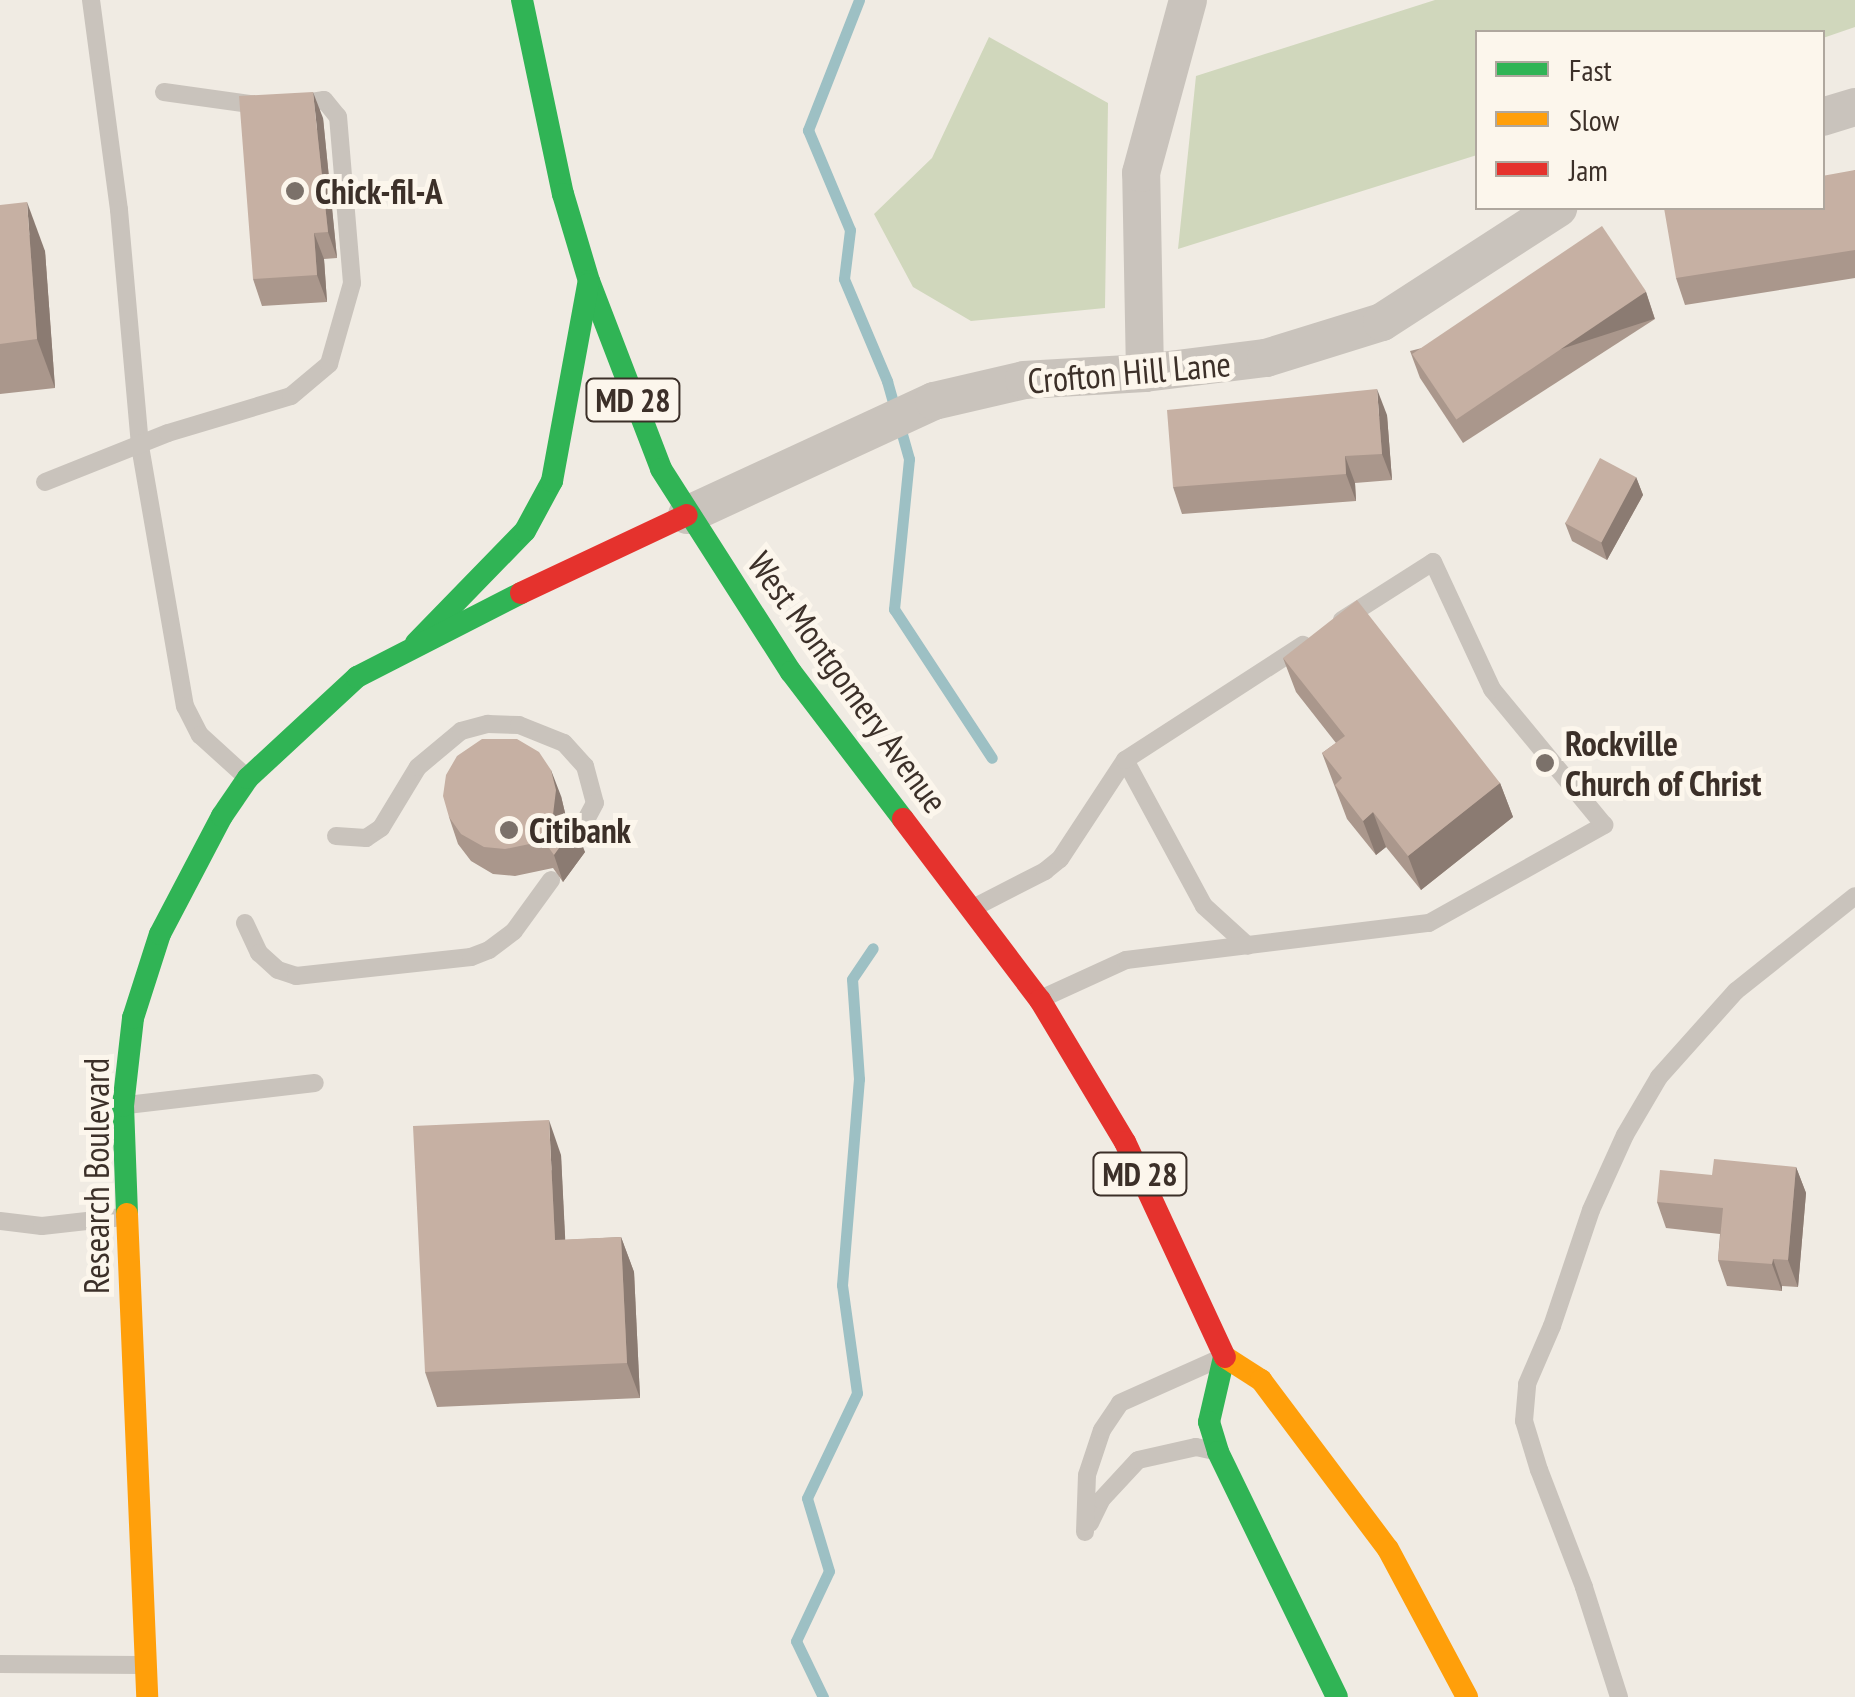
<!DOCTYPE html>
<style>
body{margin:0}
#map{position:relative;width:1855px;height:1697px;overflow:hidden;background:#f0ebe3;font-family:"PT Sans Narrow",sans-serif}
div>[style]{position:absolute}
.green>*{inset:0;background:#d0d7bc}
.stream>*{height:11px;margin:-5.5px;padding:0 5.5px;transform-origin:5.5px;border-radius:5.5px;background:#9dc0c4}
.lane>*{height:18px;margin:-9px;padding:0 9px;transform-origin:9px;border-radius:9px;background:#c9c3bc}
.street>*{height:38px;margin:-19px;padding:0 19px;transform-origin:19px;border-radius:19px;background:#c9c3bc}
.fast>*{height:22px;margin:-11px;padding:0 11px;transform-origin:11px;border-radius:11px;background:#30b455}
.slow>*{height:22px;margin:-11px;padding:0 11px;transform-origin:11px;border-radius:11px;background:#ff9f0a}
.jam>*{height:22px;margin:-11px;padding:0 11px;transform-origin:11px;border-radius:11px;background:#e5322d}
.wall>*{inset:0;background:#aa978c}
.shaded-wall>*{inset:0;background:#8b7b72;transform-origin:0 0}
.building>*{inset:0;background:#c6b0a3;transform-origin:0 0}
.dots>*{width:28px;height:28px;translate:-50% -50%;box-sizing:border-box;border:5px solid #fcf6ec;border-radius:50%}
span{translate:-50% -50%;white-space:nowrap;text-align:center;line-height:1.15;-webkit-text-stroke:10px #fcf6ec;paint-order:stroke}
.shield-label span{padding:2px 8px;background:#fcf6ec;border:2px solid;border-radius:8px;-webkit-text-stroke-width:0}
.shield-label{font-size:32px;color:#3c3029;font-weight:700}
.poi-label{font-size:35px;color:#3c3029;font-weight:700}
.left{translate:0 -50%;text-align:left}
.street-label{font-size:35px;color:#3c3029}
.legend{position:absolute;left:1475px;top:30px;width:350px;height:180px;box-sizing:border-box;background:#fcf6ec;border:2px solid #afa79e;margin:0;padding:12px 18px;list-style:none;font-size:30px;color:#3c3029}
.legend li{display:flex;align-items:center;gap:20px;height:50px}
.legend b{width:50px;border:2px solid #afa79e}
</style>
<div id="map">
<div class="green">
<div style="clip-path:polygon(1435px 0,1855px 0,1855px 27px,1823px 38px,1822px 32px,1478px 32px,1477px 155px,1178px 249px,1196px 76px)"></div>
<div style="clip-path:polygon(989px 37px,1108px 103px,1105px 308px,971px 321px,913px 287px,874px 214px,932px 158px)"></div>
</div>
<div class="stream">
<div style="left:859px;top:0;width:140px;rotate:111.4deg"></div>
<div style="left:808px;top:130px;width:108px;rotate:67.2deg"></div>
<div style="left:850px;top:230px;width:49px;rotate:97deg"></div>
<div style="left:844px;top:279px;width:111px;rotate:67.1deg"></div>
<div style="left:887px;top:381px;width:81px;rotate:74.2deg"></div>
<div style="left:909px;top:459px;width:151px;rotate:95.7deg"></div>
<div style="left:894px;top:609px;width:178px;rotate:56.7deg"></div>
<div style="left:823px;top:1697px;width:62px;rotate:-115.7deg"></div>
<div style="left:796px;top:1641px;width:77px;rotate:-64.8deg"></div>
<div style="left:829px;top:1571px;width:76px;rotate:-106.8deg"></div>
<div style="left:807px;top:1498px;width:116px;rotate:-64.5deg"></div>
<div style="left:857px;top:1393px;width:109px;rotate:-97.9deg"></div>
<div style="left:842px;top:1285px;width:207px;rotate:-85.3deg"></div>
<div style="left:859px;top:1079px;width:100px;rotate:-94deg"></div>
<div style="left:852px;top:979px;width:37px;rotate:-56deg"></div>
</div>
<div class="lane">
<div style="left:91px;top:0;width:212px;rotate:82.4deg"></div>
<div style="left:119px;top:210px;width:237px;rotate:84.9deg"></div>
<div style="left:140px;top:446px;width:264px;rotate:80.2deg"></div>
<div style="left:185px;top:706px;width:33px;rotate:63deg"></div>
<div style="left:200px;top:735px;width:59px;rotate:42.3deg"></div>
<div style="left:164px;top:92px;width:100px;rotate:8deg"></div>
<div style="left:45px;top:482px;width:132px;rotate:-21.7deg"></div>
<div style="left:168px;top:433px;width:128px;rotate:-16.7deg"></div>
<div style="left:291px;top:396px;width:50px;rotate:-40.1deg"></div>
<div style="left:329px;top:364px;width:84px;rotate:-74.1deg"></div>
<div style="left:352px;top:283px;width:167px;rotate:-94.8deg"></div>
<div style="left:338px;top:117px;width:22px;rotate:-129deg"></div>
<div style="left:324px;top:100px;width:30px;rotate:171deg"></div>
<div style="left:1125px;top:760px;width:166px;rotate:61.6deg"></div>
<div style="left:1204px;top:906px;width:59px;rotate:42.3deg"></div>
<div style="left:336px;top:836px;width:30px;rotate:4deg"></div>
<div style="left:366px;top:838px;width:18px;rotate:-34deg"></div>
<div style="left:381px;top:828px;width:71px;rotate:-58.8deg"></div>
<div style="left:418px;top:767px;width:56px;rotate:-39.9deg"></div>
<div style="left:461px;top:731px;width:28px;rotate:-15deg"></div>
<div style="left:488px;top:724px;width:31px;rotate:2deg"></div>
<div style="left:519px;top:725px;width:48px;rotate:21.8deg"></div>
<div style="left:564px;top:743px;width:31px;rotate:48deg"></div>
<div style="left:585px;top:766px;width:38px;rotate:75deg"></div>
<div style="left:595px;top:803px;width:47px;rotate:118.2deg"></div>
<div style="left:975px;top:907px;width:79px;rotate:-27.2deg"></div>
<div style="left:1045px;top:871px;width:19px;rotate:-39deg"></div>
<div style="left:1060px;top:859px;width:118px;rotate:-56.7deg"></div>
<div style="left:1125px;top:760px;width:212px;rotate:-32.9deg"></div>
<div style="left:245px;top:923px;width:33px;rotate:65deg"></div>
<div style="left:259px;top:953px;width:25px;rotate:42deg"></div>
<div style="left:278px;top:970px;width:19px;rotate:18deg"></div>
<div style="left:296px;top:976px;width:176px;rotate:-6.2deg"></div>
<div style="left:471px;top:957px;width:19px;rotate:-21deg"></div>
<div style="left:489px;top:950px;width:31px;rotate:-37deg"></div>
<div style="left:514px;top:931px;width:63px;rotate:-54deg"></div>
<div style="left:1045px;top:997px;width:89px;rotate:-24.6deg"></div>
<div style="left:1126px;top:960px;width:305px;rotate:-7deg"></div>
<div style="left:1429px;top:923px;width:201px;rotate:-29.2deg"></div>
<div style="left:1604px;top:825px;width:176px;rotate:-129.5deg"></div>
<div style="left:1492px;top:689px;width:140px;rotate:-114.9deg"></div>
<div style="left:1433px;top:562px;width:108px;rotate:147.5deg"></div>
<div style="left:127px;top:1105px;width:189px;rotate:-6.7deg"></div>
<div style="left:0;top:1221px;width:42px;rotate:6.8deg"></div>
<div style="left:42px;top:1226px;width:81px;rotate:-6.4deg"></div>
<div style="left:1090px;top:1523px;width:25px;rotate:-64deg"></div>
<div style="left:1101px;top:1500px;width:54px;rotate:-47.2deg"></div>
<div style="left:1138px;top:1460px;width:59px;rotate:-12.6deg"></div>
<div style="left:1196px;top:1447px;width:14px;rotate:12deg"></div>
<div style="left:1085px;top:1532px;width:57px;rotate:-88deg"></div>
<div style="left:1087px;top:1475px;width:47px;rotate:-71.6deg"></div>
<div style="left:1102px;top:1430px;width:32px;rotate:-56deg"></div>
<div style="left:1120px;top:1403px;width:103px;rotate:-24.1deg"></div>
<div style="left:0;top:1664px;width:140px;rotate:0.4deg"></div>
<div style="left:1619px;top:1697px;width:115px;rotate:-107.7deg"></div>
<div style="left:1584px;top:1587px;width:125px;rotate:-111deg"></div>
<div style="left:1539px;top:1470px;width:51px;rotate:-107deg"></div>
<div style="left:1524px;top:1421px;width:37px;rotate:-85deg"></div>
<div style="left:1527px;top:1384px;width:63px;rotate:-66.7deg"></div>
<div style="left:1552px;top:1326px;width:122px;rotate:-71.4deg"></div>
<div style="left:1591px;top:1210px;width:82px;rotate:-65.6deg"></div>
<div style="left:1625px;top:1135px;width:67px;rotate:-59.6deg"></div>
<div style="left:1659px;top:1077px;width:115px;rotate:-48.2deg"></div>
<div style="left:1736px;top:991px;width:152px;rotate:-38.6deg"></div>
</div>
<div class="street">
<div style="left:1822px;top:117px;width:34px;rotate:-17deg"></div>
<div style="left:1145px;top:373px;width:200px;rotate:-91.1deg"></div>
<div style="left:1141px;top:173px;width:179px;rotate:-74.8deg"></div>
<div style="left:687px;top:515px;width:272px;rotate:-24.8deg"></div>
<div style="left:934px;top:401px;width:92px;rotate:-13.1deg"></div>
<div style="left:1024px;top:380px;width:121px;rotate:-3.3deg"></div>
<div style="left:1145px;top:373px;width:122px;rotate:-7.1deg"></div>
<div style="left:1266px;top:358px;width:121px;rotate:-17.2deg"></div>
<div style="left:1382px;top:322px;width:210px;rotate:-32.9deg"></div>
</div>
<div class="fast">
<div style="left:522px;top:0;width:198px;rotate:78.1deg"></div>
<div style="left:563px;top:194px;width:91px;rotate:73.4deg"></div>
<div style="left:589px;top:281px;width:201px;rotate:69deg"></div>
<div style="left:661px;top:469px;width:241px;rotate:57.4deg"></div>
<div style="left:791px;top:672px;width:185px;rotate:52.7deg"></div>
<div style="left:416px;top:643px;width:156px;rotate:-45.8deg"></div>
<div style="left:525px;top:531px;width:57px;rotate:-61.6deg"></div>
<div style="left:552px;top:481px;width:200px;rotate:-79.6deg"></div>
<div style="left:127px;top:1214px;width:108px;rotate:-92.1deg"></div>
<div style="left:123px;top:1106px;width:89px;rotate:-83.5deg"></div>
<div style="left:133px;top:1018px;width:88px;rotate:-72.2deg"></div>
<div style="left:160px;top:934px;width:133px;rotate:-62.3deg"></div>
<div style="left:222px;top:816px;width:46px;rotate:-55.6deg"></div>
<div style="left:248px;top:778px;width:149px;rotate:-42.8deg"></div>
<div style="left:357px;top:677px;width:184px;rotate:-27.1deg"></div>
<div style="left:1224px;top:1357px;width:67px;rotate:103deg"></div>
<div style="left:1209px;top:1422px;width:31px;rotate:73deg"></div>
<div style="left:1218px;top:1452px;width:272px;rotate:64.1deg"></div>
</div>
<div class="slow">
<div style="left:127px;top:1214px;width:483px;rotate:87.6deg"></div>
<div style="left:1225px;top:1357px;width:43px;rotate:32.6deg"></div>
<div style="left:1261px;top:1380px;width:211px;rotate:53.1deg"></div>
<div style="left:1388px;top:1549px;width:168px;rotate:61.9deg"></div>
</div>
<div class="jam">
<div style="left:521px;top:593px;width:183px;rotate:-25.2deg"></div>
<div style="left:903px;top:819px;width:227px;rotate:52.9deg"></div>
<div style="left:1040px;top:1000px;width:165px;rotate:59.1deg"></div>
<div style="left:1125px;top:1142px;width:237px;rotate:65.1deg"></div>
</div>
<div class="wall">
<div style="clip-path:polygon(323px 118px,337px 258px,324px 259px,327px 302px,262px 306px,253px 279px)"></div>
<div style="clip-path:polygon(1855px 170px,1855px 278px,1685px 305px,1676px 278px)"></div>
<div style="clip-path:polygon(0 205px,45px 251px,55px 388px,0 394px)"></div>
<div style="clip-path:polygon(1646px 292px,1655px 319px,1463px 443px,1420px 378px,1410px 351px)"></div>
<div style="clip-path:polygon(1387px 415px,1392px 480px,1355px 483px,1356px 501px,1182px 514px,1173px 487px)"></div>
<div style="clip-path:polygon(1636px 477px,1643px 495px,1607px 560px,1572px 541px,1565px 523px)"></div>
<div style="clip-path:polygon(1283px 658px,1500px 783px,1513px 817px,1421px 890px,1386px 847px,1376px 855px,1347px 819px,1322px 753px,1336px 743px,1296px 692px)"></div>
<div style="clip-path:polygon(561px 796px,566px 817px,564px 829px,585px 852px,563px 882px,553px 868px,515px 876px,493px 874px,471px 861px,458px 844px,449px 817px)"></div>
<div style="clip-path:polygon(561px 1155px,565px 1240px,621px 1237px,634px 1272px,640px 1398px,437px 1407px,425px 1372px)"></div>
<div style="clip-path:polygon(1796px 1167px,1806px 1193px,1798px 1287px,1782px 1286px,1782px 1291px,1727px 1286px,1718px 1260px,1720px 1234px,1666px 1228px,1657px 1202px,1712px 1175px)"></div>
</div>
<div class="shaded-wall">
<div style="clip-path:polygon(313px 92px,323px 118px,337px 258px,328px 232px)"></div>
<div style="clip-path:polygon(27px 202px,45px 251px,55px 388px,37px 339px)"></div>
<div style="clip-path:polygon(314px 233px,324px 259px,327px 302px,317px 275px)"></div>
<div style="left:1646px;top:292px;width:28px;height:229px;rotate:72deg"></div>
<div style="clip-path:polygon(1377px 389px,1387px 415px,1392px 480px,1382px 454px)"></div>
<div style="clip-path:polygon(1345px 456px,1355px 483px,1356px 501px,1346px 474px)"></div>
<div style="clip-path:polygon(1636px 477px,1643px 495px,1607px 560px,1601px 542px)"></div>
<div style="clip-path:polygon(551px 770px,561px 796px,566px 817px,563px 842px,575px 826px,585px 852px,563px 882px,554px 855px)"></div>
<div style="clip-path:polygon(1500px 783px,1513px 817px,1421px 890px,1408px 856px)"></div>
<div style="clip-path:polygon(1373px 812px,1386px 847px,1376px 855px,1363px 821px)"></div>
<div style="clip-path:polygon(549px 1120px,561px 1155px,567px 1275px,555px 1240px)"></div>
<div style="clip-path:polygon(1796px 1167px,1806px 1193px,1798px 1287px,1788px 1260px)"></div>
<div style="clip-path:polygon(621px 1237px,634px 1272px,640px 1398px,627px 1363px)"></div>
<div style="clip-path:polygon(1773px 1259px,1782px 1286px,1782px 1291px,1772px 1264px)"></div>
</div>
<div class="building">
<div style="clip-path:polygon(313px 92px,328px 232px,314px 233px,317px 275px,253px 279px,239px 96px)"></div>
<div style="clip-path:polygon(1855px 170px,1855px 250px,1676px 278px,1664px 208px,1822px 208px,1822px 176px)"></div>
<div style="clip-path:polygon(27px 202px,37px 339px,0 344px,0 205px)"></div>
<div style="left:1602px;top:226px;width:79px;height:229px;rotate:56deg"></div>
<div style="clip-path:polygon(1377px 389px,1382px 454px,1345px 456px,1346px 474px,1173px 487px,1167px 410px)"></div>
<div style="left:1600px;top:458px;width:41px;height:74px;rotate:28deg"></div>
<div style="clip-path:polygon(1357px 600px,1500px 783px,1408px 856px,1373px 812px,1363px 821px,1335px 785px,1342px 778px,1322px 753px,1345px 736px,1283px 658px)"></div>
<div style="clip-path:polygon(482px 739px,517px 739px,539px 752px,551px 770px,556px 790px,552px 823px,563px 830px,575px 826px,554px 855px,544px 841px,505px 849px,484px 847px,461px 834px,449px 817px,443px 796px,446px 775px,457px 756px)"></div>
<div style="clip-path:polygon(549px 1120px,555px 1240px,621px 1237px,627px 1363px,425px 1372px,413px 1126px)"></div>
<div style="clip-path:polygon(1714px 1159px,1796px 1167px,1788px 1260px,1773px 1259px,1772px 1264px,1718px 1260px,1723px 1208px,1657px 1202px,1660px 1170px,1712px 1175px)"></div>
</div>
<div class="dots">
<div style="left:295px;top:191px;background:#7b716a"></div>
<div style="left:1545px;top:763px;background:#7b716a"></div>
<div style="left:509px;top:830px;background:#7b716a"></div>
</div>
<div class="shield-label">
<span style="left:633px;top:400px">MD 28</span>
<span style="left:1140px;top:1174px">MD 28</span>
</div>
<div class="poi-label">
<span class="left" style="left:315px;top:191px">Chick-fil-A</span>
<span class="left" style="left:1565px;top:763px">Rockville<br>Church of Christ</span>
<span class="left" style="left:529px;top:830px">Citibank</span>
</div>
<div class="street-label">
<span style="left:1129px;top:372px;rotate:-5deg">Crofton Hill Lane</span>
<span style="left:848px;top:682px;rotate:54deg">West Montgomery Avenue</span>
<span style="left:96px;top:1176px;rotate:-90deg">Research Boulevard</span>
</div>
<ul class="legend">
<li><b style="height:12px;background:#30b455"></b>Fast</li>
<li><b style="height:12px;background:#ff9f0a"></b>Slow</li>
<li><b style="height:12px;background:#e5322d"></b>Jam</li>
</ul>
</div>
